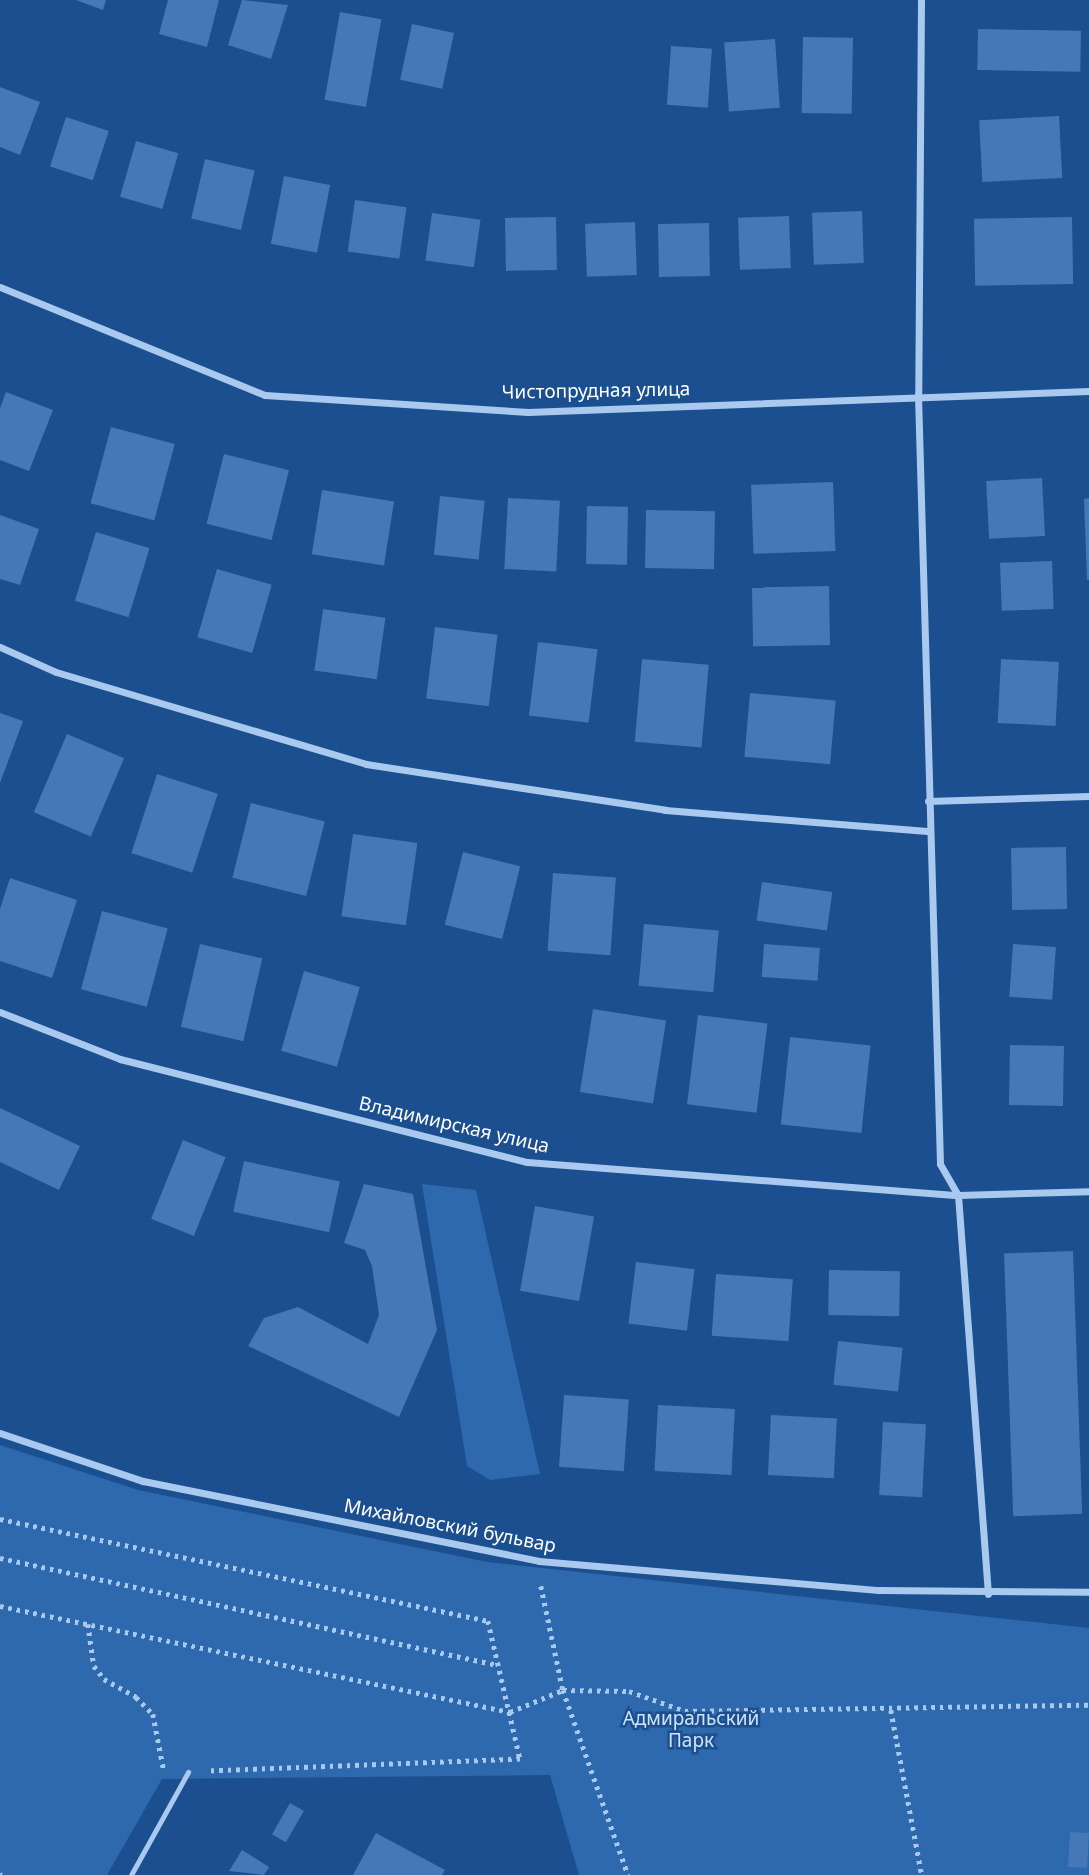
<!DOCTYPE html>
<meta charset="utf-8">
<style>
body{margin:0}
#map{position:relative;width:1089px;height:1875px;overflow:hidden;background:#1b4f8f;font-family:"Noto Sans",sans-serif}
div>[style]{position:absolute}
.green>*{inset:0;background:#2e69ad}
.building>*{inset:0;background:#4478b7;transform-origin:0 0}
.path>*{height:4.5px;margin-top:-2.25px;transform-origin:0;background:repeating-linear-gradient(90deg,#a9c9ee 0 3.5px,transparent 0 8.5px)}
.service>*{height:5px;margin:-2.5px;padding:0 2.5px;transform-origin:2.5px;border-radius:2.5px;background:#a9c9ee}
.minor>*{height:7px;margin:-3.5px;padding:0 3.5px;transform-origin:3.5px;border-radius:3.5px;background:#a9c9ee}
span{translate:-50% -50%;white-space:nowrap;text-align:center;line-height:1.15;-webkit-text-stroke:5px #1b4f8f;paint-order:stroke}
.street-label{font-size:19px;color:#fff}
.park-label{font-size:19px;color:#cfe3fa}
</style>
<div id="map">
<div class="green">
<div style="clip-path:polygon(422px 1184px,476px 1190px,540px 1474px,490px 1480px,467px 1466px)"></div>
<div style="clip-path:polygon(0 1445px,138px 1490px,487px 1562px,1089px 1628px,1089px 1875px,579px 1875px,550px 1775px,162px 1779px,107px 1875px,0 1875px)"></div>
</div>
<div class="building">
<div style="clip-path:polygon(76px 0,106px 0,103px 10px)"></div>
<div style="clip-path:polygon(168px 0,219px 0,207px 47px,159px 34px)"></div>
<div style="clip-path:polygon(242px 0,288px 5px,271px 59px,228px 45px)"></div>
<div style="left:340px;top:12px;width:42px;height:89px;rotate:10deg"></div>
<div style="left:412px;top:24px;width:43px;height:57px;rotate:12deg"></div>
<div style="left:978px;top:29px;width:103px;height:41px;rotate:1deg"></div>
<div style="left:803px;top:37px;width:50px;height:76px;rotate:1deg"></div>
<div style="left:775px;top:39px;width:69px;height:51px;rotate:86deg"></div>
<div style="left:671px;top:46px;width:41px;height:59px;rotate:4deg"></div>
<div style="clip-path:polygon(0 87px,40px 102px,20px 155px,0 147px)"></div>
<div style="left:1059px;top:116px;width:62px;height:80px;rotate:87deg"></div>
<div style="left:66px;top:117px;width:45px;height:52px;rotate:18deg"></div>
<div style="left:136px;top:141px;width:44px;height:58px;rotate:16deg"></div>
<div style="left:205px;top:159px;width:51px;height:61px;rotate:13deg"></div>
<div style="left:284px;top:176px;width:47px;height:69px;rotate:11deg"></div>
<div style="left:355px;top:200px;width:52px;height:52px;rotate:8deg"></div>
<div style="left:862px;top:211px;width:52px;height:50px;rotate:88deg"></div>
<div style="left:432px;top:213px;width:49px;height:48px;rotate:8deg"></div>
<div style="left:789px;top:216px;width:52px;height:51px;rotate:88deg"></div>
<div style="left:556px;top:217px;width:53px;height:51px;rotate:89deg"></div>
<div style="left:1072px;top:217px;width:67px;height:98px;rotate:89deg"></div>
<div style="left:635px;top:222px;width:53px;height:50px;rotate:88deg"></div>
<div style="left:709px;top:223px;width:53px;height:51px;rotate:89deg"></div>
<div style="clip-path:polygon(6px 392px,53px 410px,29px 471px,0 460px,0 408px)"></div>
<div style="left:111px;top:427px;width:66px;height:79px;rotate:15deg"></div>
<div style="left:224px;top:454px;width:67px;height:72px;rotate:14deg"></div>
<div style="left:1042px;top:478px;width:58px;height:56px;rotate:87deg"></div>
<div style="left:833px;top:482px;width:69px;height:82px;rotate:88deg"></div>
<div style="left:322px;top:490px;width:73px;height:65px;rotate:9deg"></div>
<div style="left:440px;top:496px;width:45px;height:59px;rotate:6deg"></div>
<div style="left:508px;top:498px;width:52px;height:71px;rotate:3deg"></div>
<div style="clip-path:polygon(1089px 498px,1089px 580px,1087px 580px,1084px 499px)"></div>
<div style="left:587px;top:506px;width:41px;height:58px;rotate:1deg"></div>
<div style="left:646px;top:510px;width:69px;height:58px;rotate:1deg"></div>
<div style="clip-path:polygon(0 515px,39px 529px,20px 585px,0 579px)"></div>
<div style="left:96px;top:532px;width:56px;height:72px;rotate:17deg"></div>
<div style="left:1052px;top:561px;width:48px;height:52px;rotate:88deg"></div>
<div style="left:217px;top:569px;width:57px;height:71px;rotate:16deg"></div>
<div style="left:829px;top:586px;width:59px;height:77px;rotate:89deg"></div>
<div style="left:323px;top:609px;width:63px;height:62px;rotate:8deg"></div>
<div style="left:435px;top:627px;width:63px;height:72px;rotate:7deg"></div>
<div style="left:538px;top:642px;width:60px;height:74px;rotate:7deg"></div>
<div style="left:642px;top:659px;width:67px;height:83px;rotate:5deg"></div>
<div style="left:1001px;top:659px;width:58px;height:64px;rotate:3deg"></div>
<div style="left:750px;top:693px;width:86px;height:64px;rotate:5deg"></div>
<div style="clip-path:polygon(0 713px,23px 721px,0 783px)"></div>
<div style="left:67px;top:734px;width:62px;height:85px;rotate:23deg"></div>
<div style="left:157px;top:774px;width:64px;height:83px;rotate:18deg"></div>
<div style="left:251px;top:803px;width:76px;height:77px;rotate:14deg"></div>
<div style="left:353px;top:834px;width:65px;height:83px;rotate:8deg"></div>
<div style="left:1066px;top:847px;width:62px;height:55px;rotate:89deg"></div>
<div style="left:463px;top:852px;width:59px;height:75px;rotate:14deg"></div>
<div style="left:553px;top:873px;width:63px;height:78px;rotate:4deg"></div>
<div style="clip-path:polygon(10px 878px,77px 900px,52px 978px,0 961px,0 909px)"></div>
<div style="left:762px;top:882px;width:71px;height:39px;rotate:8deg"></div>
<div style="left:102px;top:911px;width:68px;height:81px;rotate:15deg"></div>
<div style="left:644px;top:924px;width:75px;height:62px;rotate:5deg"></div>
<div style="left:200px;top:944px;width:64px;height:85px;rotate:13deg"></div>
<div style="left:764px;top:944px;width:56px;height:33px;rotate:4deg"></div>
<div style="left:1013px;top:944px;width:43px;height:53px;rotate:4deg"></div>
<div style="left:304px;top:971px;width:58px;height:83px;rotate:16deg"></div>
<div style="left:593px;top:1009px;width:74px;height:84px;rotate:9deg"></div>
<div style="left:698px;top:1015px;width:70px;height:90px;rotate:7deg"></div>
<div style="left:790px;top:1037px;width:81px;height:88px;rotate:6deg"></div>
<div style="left:1010px;top:1045px;width:54px;height:60px;rotate:1deg"></div>
<div style="clip-path:polygon(0 1108px,80px 1146px,59px 1190px,0 1162px)"></div>
<div style="left:183px;top:1140px;width:46px;height:85px;rotate:22deg"></div>
<div style="left:244px;top:1161px;width:98px;height:52px;rotate:12deg"></div>
<div style="clip-path:polygon(364px 1184px,413px 1194px,437px 1330px,399px 1417px,248px 1346px,264px 1318px,298px 1307px,368px 1344px,379px 1315px,372px 1266px,365px 1250px,344px 1243px)"></div>
<div style="left:535px;top:1206px;width:60px;height:86px;rotate:10deg"></div>
<div style="left:1073px;top:1251px;width:263px;height:69px;rotate:88deg"></div>
<div style="left:636px;top:1262px;width:59px;height:62px;rotate:7deg"></div>
<div style="left:829px;top:1270px;width:71px;height:45px;rotate:1deg"></div>
<div style="left:716px;top:1274px;width:77px;height:62px;rotate:4deg"></div>
<div style="left:838px;top:1341px;width:65px;height:44px;rotate:6deg"></div>
<div style="left:564px;top:1395px;width:65px;height:72px;rotate:4deg"></div>
<div style="left:658px;top:1405px;width:77px;height:66px;rotate:3deg"></div>
<div style="left:771px;top:1415px;width:66px;height:60px;rotate:3deg"></div>
<div style="left:883px;top:1422px;width:43px;height:73px;rotate:3deg"></div>
<div style="left:290px;top:1803px;width:16px;height:36px;rotate:30deg"></div>
<div style="left:1070px;top:1832px;width:19px;height:35px;rotate:3deg"></div>
<div style="clip-path:polygon(376px 1833px,445px 1870px,442px 1875px,353px 1875px)"></div>
<div style="clip-path:polygon(242px 1850px,269px 1867px,264px 1875px,229px 1871px)"></div>
</div>
<div class="path">
<div style="left:0;top:1519px;width:499px;rotate:11.8deg"></div>
<div style="left:488px;top:1621px;width:142px;rotate:76.9deg"></div>
<div style="left:520px;top:1759px;width:314px;rotate:177.8deg"></div>
<div style="left:0;top:1558px;width:509px;rotate:12.13deg"></div>
<div style="left:541px;top:1586px;width:106px;rotate:78.1deg"></div>
<div style="left:563px;top:1690px;width:196px;rotate:70.6deg"></div>
<div style="left:0;top:1606px;width:521px;rotate:11.74deg"></div>
<div style="left:510px;top:1712px;width:57px;rotate:-22.5deg"></div>
<div style="left:563px;top:1690px;width:66px;rotate:0.9deg"></div>
<div style="left:629px;top:1691px;width:59px;rotate:19.7deg"></div>
<div style="left:685px;top:1711px;width:404px;rotate:-0.9deg"></div>
<div style="left:88px;top:1624px;width:42px;rotate:81.9deg"></div>
<div style="left:94px;top:1666px;width:16px;rotate:52deg"></div>
<div style="left:104px;top:1679px;width:37px;rotate:29deg"></div>
<div style="left:136px;top:1697px;width:24px;rotate:45deg"></div>
<div style="left:153px;top:1714px;width:58px;rotate:79.1deg"></div>
<div style="left:891px;top:1710px;width:168px;rotate:79.4deg"></div>
<div style="left:0;top:1874px;width:2px;rotate:27deg"></div>
</div>
<div class="service">
<div style="left:131px;top:1875px;width:118px;rotate:-61deg"></div>
</div>
<div class="minor">
<div style="left:921px;top:0;width:395px;rotate:90.4deg"></div>
<div style="left:918px;top:395px;width:769px;rotate:88.36deg"></div>
<div style="left:940px;top:1164px;width:36px;rotate:60deg"></div>
<div style="left:958px;top:1195px;width:400px;rotate:85.7deg"></div>
<div style="left:0;top:287px;width:286px;rotate:22.2deg"></div>
<div style="left:265px;top:395px;width:264px;rotate:3.7deg"></div>
<div style="left:528px;top:412px;width:561px;rotate:-2.14deg"></div>
<div style="left:0;top:647px;width:61px;rotate:24.1deg"></div>
<div style="left:56px;top:672px;width:323px;rotate:16.5deg"></div>
<div style="left:366px;top:764px;width:303px;rotate:8.7deg"></div>
<div style="left:665px;top:810px;width:263px;rotate:4.6deg"></div>
<div style="left:928px;top:801px;width:161px;rotate:-1.8deg"></div>
<div style="left:0;top:1012px;width:129px;rotate:21.4deg"></div>
<div style="left:120px;top:1059px;width:420px;rotate:14.2deg"></div>
<div style="left:527px;top:1162px;width:432px;rotate:4.4deg"></div>
<div style="left:958px;top:1195px;width:131px;rotate:-1.7deg"></div>
<div style="left:0;top:1433px;width:151px;rotate:18.6deg"></div>
<div style="left:143px;top:1481px;width:404px;rotate:11.4deg"></div>
<div style="left:539px;top:1561px;width:341px;rotate:4.9deg"></div>
<div style="left:879px;top:1590px;width:210px;rotate:0.5deg"></div>
</div>
<div class="street-label">
<span style="left:596px;top:391px;rotate:-1deg">Чистопрудная улица</span>
<span style="left:454px;top:1125px;rotate:13deg">Владимирская улица</span>
<span style="left:450px;top:1526px;rotate:11deg">Михайловский бульвар</span>
</div>
<div class="park-label">
<span style="left:691px;top:1730px">Адмиральский<br>Парк</span>
</div>
</div>
